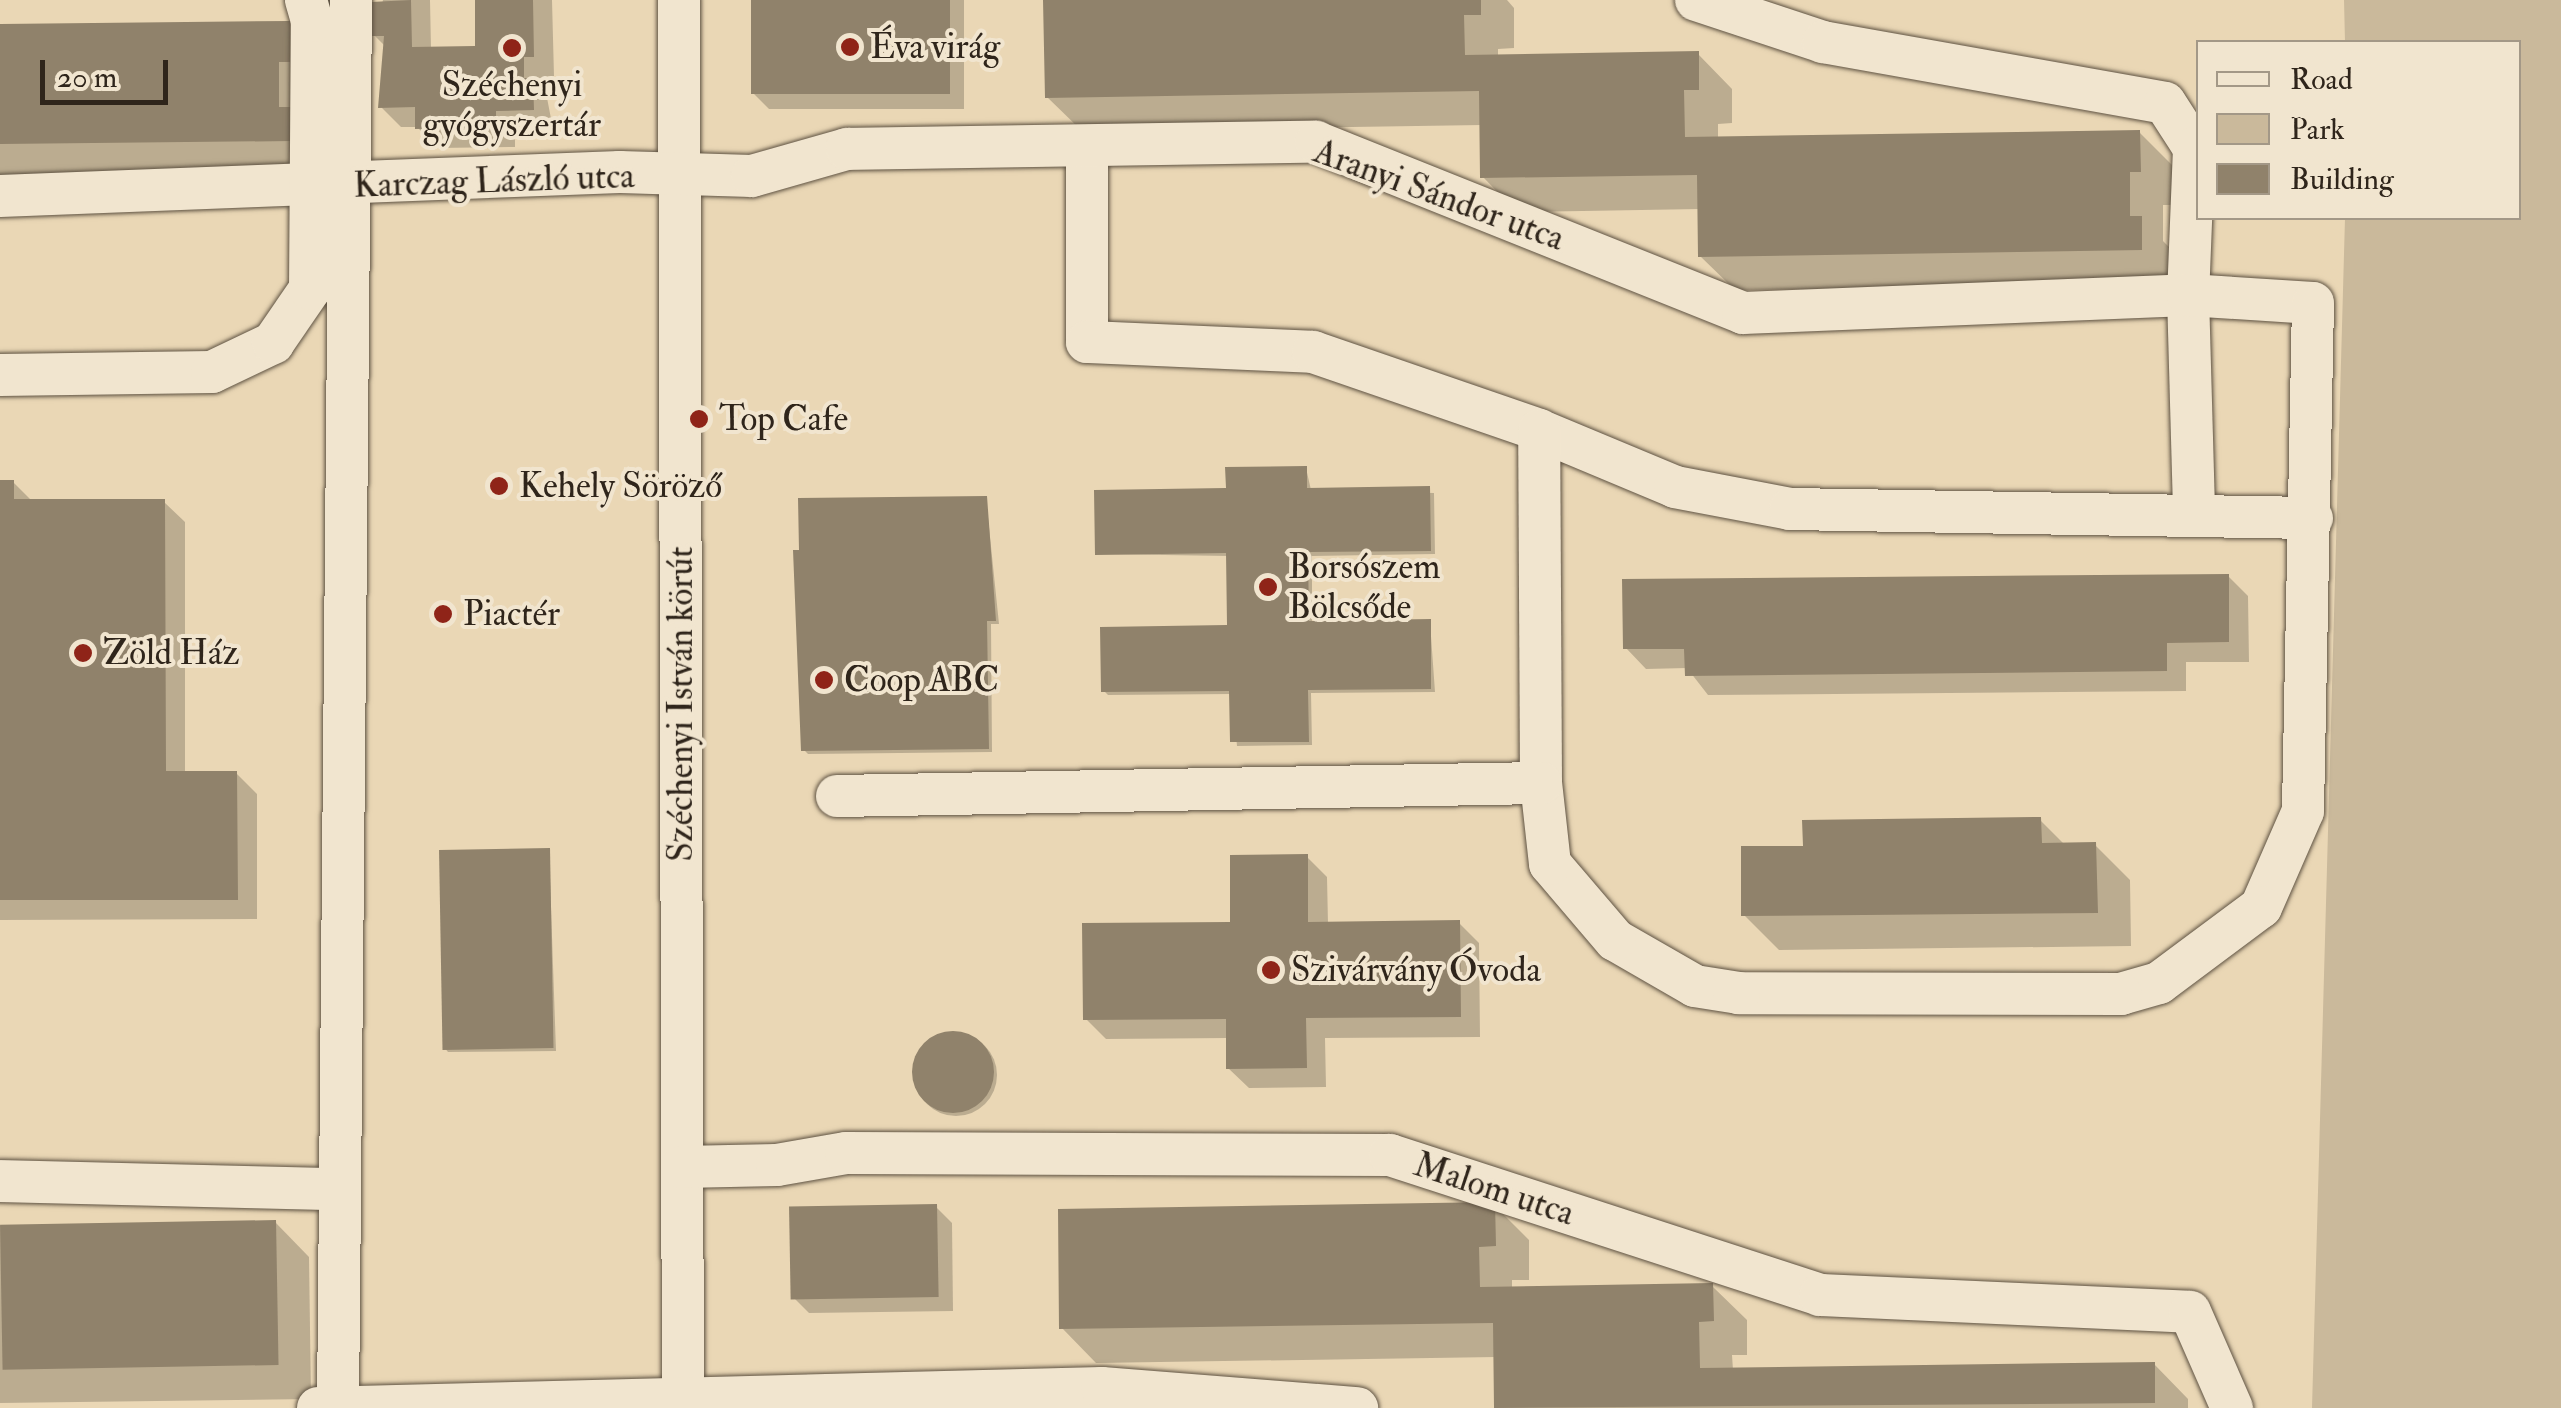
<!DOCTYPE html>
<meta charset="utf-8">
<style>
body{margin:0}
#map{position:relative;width:2561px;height:1408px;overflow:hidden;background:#ead7b5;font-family:"IM FELL Double Pica",serif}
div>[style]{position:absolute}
.green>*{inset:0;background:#cab99b}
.shadow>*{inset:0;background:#0003}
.round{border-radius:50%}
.building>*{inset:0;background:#90826b;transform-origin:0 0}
.roads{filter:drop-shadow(0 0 2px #5e5242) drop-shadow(0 0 2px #5e5242)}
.minor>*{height:42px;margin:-21px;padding:0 21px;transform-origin:21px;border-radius:21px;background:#f1e5cf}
.dots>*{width:28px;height:28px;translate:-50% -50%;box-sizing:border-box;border:5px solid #f1e5cf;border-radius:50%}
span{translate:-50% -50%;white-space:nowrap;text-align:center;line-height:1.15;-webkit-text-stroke:8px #f1e5cf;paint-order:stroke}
.poi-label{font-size:35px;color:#2f251b}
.left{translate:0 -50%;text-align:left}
.street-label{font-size:35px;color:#2f251b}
.legend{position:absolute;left:2196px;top:40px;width:325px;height:180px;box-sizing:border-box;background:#f1e5cf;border:2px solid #a39887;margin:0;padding:12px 18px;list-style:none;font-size:30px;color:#2f251b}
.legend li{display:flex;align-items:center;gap:20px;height:50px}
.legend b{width:50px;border:2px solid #a39887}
.scale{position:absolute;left:40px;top:60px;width:128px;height:45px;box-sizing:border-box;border:5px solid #2f251b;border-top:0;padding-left:12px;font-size:30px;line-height:35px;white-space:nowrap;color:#2f251b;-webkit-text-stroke:8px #f1e5cf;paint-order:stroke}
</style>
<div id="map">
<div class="green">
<div style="clip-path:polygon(2344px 0,2561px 0,2561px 1408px,2312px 1408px,2345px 218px,2518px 218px,2518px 42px,2345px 42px)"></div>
</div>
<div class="shadow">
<div style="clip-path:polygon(383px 0,430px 0,431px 49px,478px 48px,477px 0,552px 0,554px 76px,543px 77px,553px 129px,515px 130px,515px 147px,438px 148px,417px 127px,401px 127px,381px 107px,386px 47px,374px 35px)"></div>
<div style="clip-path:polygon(753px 0,964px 0,964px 109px,769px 109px,753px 93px)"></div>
<div style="clip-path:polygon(1046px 0,1507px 0,1514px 8px,1514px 48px,1498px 49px,1498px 57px,1698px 54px,1732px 89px,1732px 123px,1718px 124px,1718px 139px,2139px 132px,2174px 167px,2174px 205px,2163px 205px,2163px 241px,2175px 253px,2176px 284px,1735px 290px,1700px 256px,1700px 209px,1517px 212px,1483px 177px,1482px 125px,1082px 131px,1047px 97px)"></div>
<div style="clip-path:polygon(289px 23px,323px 58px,325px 174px,0 178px,0 26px)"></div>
<div style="clip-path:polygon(1306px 468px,1311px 490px,1434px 493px,1435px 554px,1312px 556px,1312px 624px,1430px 622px,1435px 692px,1311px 693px,1312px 745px,1237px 746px,1232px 694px,1108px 695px,1104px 691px,1230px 627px,1229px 556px,1098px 554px,1228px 490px)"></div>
<div style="clip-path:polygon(0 482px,13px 482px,33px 502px,164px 502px,185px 522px,185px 773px,236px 773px,257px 794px,257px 919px,0 920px)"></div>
<div style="clip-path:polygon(986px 498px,999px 624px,991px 624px,992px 752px,808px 754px,804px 750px)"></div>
<div style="clip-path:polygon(2228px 576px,2248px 596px,2249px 662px,2186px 662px,2186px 691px,1708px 695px,1687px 668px,1646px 669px,1626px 648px)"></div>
<div style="clip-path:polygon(2040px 820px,2066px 846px,2095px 845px,2130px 880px,2131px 946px,1779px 950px,1744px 915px,1805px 848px)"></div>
<div style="clip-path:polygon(549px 850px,556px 1051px,448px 1052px,444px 1047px)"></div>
<div style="clip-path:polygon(1307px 857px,1327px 877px,1328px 924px,1459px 923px,1479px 943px,1480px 1037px,1325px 1038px,1326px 1087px,1249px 1088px,1228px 1068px,1228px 1038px,1106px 1039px,1086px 1019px,1233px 924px)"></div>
<div class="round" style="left:915px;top:1034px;width:82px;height:82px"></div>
<div style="clip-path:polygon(1494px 1205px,1529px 1240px,1529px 1280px,1512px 1280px,1512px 1289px,1712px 1286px,1747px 1320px,1747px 1355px,1732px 1355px,1733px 1370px,2154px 1364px,2188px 1399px,2188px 1408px,1497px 1408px,1496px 1357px,1096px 1363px,1062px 1328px)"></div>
<div style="clip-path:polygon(936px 1207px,952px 1223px,953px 1311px,809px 1313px,793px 1297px)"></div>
<div style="clip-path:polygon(275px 1222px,309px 1257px,311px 1399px,0 1403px,0 1226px)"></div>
</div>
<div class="building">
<div style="clip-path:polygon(411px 0,412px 47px,475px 46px,475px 0,533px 0,534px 57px,524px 57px,524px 78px,533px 78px,534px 110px,496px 111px,496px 127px,415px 129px,415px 107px,378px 108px,384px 36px,372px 36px,371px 2px)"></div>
<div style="left:751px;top:0;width:199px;height:94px"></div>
<div style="clip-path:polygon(1043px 0,1481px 0,1481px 15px,1464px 15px,1465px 55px,1699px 51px,1699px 90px,1684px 90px,1685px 137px,2140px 130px,2141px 172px,2130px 172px,2130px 216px,2142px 216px,2142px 250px,1698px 257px,1697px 175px,1480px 178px,1479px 91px,1045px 98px)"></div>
<div style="clip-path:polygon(290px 21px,290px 62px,279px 62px,279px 107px,291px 107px,292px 141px,0 144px,0 24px)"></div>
<div style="clip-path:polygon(1307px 466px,1307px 488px,1430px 486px,1431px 551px,1308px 552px,1309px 621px,1431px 619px,1431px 689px,1308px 690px,1309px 742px,1230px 742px,1229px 691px,1101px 692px,1100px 627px,1227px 625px,1226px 553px,1095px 555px,1094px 490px,1226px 488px,1225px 467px)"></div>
<div style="clip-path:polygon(0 480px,14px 480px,14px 499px,165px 499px,166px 771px,237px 771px,238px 900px,0 900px)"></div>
<div style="clip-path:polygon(987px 496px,996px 621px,987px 621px,989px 749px,801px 751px,793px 550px,799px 550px,798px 498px)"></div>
<div style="clip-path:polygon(2229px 574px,2229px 642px,2167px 643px,2167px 671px,1685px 676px,1684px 649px,1623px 649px,1622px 579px)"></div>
<div style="clip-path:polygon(2041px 817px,2042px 843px,2096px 842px,2098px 913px,1741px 916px,1741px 846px,1803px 846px,1802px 820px)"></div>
<div style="left:550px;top:848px;width:200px;height:111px;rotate:89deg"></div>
<div style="clip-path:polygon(1308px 854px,1308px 922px,1460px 920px,1461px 1017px,1306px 1018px,1307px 1068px,1226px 1069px,1226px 1019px,1083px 1020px,1082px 923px,1230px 922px,1230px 855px)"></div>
<div class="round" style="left:912px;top:1031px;width:82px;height:82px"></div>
<div style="clip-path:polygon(1495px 1202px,1496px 1246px,1479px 1247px,1480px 1287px,1713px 1283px,1714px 1321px,1699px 1322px,1700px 1368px,2155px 1362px,2155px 1403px,1494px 1408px,1493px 1323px,1059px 1329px,1058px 1209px)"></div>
<div style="left:937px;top:1204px;width:93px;height:148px;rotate:89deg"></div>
<div style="left:276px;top:1220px;width:145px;height:276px;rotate:89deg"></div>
</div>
<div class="roads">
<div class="minor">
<div style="left:679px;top:0;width:1408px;rotate:89.84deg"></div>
<div style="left:1696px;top:0;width:134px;rotate:18.3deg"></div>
<div style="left:1823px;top:42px;width:347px;rotate:10.1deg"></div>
<div style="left:2165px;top:103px;width:54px;rotate:57.2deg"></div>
<div style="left:2194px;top:148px;width:147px;rotate:92.3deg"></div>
<div style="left:2188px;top:295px;width:220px;rotate:88.4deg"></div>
<div style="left:1087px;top:147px;width:195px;rotate:90deg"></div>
<div style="left:1087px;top:342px;width:226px;rotate:2.5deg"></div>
<div style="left:1313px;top:352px;width:239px;rotate:19deg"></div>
<div style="left:1539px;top:430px;width:147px;rotate:22.7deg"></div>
<div style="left:1675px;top:487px;width:117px;rotate:10.8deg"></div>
<div style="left:1790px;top:509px;width:522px;rotate:0.99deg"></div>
<div style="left:0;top:196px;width:620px;rotate:-2.22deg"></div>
<div style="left:620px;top:172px;width:132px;rotate:1.7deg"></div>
<div style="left:752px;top:176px;width:99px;rotate:-15.9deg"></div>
<div style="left:847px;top:149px;width:469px;rotate:-0.9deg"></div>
<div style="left:1316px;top:142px;width:460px;rotate:21.8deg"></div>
<div style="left:1743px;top:313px;width:445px;rotate:-2.3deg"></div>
<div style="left:2188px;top:295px;width:125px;rotate:3.7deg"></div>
<div style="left:2313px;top:303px;width:508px;rotate:91.13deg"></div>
<div style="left:2303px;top:811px;width:105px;rotate:113.6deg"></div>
<div style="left:2261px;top:907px;width:127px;rotate:143.3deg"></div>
<div style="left:2159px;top:983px;width:40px;rotate:164deg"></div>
<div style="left:2121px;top:994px;width:382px;rotate:-179.9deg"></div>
<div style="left:1739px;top:993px;width:45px;rotate:-171deg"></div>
<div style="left:1695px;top:986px;width:92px;rotate:-150.1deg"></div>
<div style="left:1615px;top:940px;width:100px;rotate:-130.5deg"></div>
<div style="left:1550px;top:864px;width:81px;rotate:-96.3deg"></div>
<div style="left:1541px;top:783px;width:353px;rotate:-90.3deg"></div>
<div style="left:0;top:375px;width:212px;rotate:-0.8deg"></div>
<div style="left:212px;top:372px;width:68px;rotate:-25.4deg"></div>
<div style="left:273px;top:343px;width:65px;rotate:-55.6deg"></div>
<div style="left:310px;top:289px;width:268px;rotate:-89.6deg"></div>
<div style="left:312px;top:21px;width:22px;rotate:-106deg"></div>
<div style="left:837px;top:796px;width:704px;rotate:-1.06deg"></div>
<div style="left:682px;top:1167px;width:95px;rotate:-1.2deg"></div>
<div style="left:777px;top:1165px;width:70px;rotate:-9.9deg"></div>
<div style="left:846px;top:1153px;width:544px;rotate:0.21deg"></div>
<div style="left:1390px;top:1155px;width:452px;rotate:18deg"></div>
<div style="left:1820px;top:1295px;width:370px;rotate:2.6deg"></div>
<div style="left:2190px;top:1312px;width:105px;rotate:66.4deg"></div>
<div style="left:0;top:1181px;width:337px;rotate:1.4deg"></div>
<div style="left:318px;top:1408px;width:784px;rotate:-1.46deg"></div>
<div style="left:1102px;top:1388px;width:256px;rotate:4.5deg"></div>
<div style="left:338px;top:1408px;width:1408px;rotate:-89.47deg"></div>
</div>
</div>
<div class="dots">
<div style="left:850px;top:47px;background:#8f2418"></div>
<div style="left:512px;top:48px;background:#8f2418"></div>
<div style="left:699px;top:419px;background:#8f2418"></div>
<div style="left:499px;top:486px;background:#8f2418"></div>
<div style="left:1268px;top:587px;background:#8f2418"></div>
<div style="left:443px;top:614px;background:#8f2418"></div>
<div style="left:83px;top:653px;background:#8f2418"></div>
<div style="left:824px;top:680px;background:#8f2418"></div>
<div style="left:1271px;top:970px;background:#8f2418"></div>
</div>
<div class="poi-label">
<span class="left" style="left:870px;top:47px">Éva virág</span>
<span style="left:512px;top:105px">Széchenyi<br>gyógyszertár</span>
<span class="left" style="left:719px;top:419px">Top Cafe</span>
<span class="left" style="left:519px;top:486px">Kehely Söröző</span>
<span class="left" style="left:1288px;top:587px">Borsószem<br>Bölcsőde</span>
<span class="left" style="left:463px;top:614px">Piactér</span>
<span class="left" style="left:103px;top:653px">Zöld Ház</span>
<span class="left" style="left:844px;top:680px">Coop ABC</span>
<span class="left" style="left:1291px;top:970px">Szivárvány Óvoda</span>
</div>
<div class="street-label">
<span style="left:494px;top:181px;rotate:-2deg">Karczag László utca</span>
<span style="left:1439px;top:195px;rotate:20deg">Aranyi Sándor utca</span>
<span style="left:681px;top:704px;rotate:-90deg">Széchenyi István körút</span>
<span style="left:1494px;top:1189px;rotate:18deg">Malom utca</span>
</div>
<ul class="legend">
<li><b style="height:12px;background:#f1e5cf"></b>Road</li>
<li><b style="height:28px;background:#cab99b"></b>Park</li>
<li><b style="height:28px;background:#90826b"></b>Building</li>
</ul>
<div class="scale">20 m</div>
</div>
